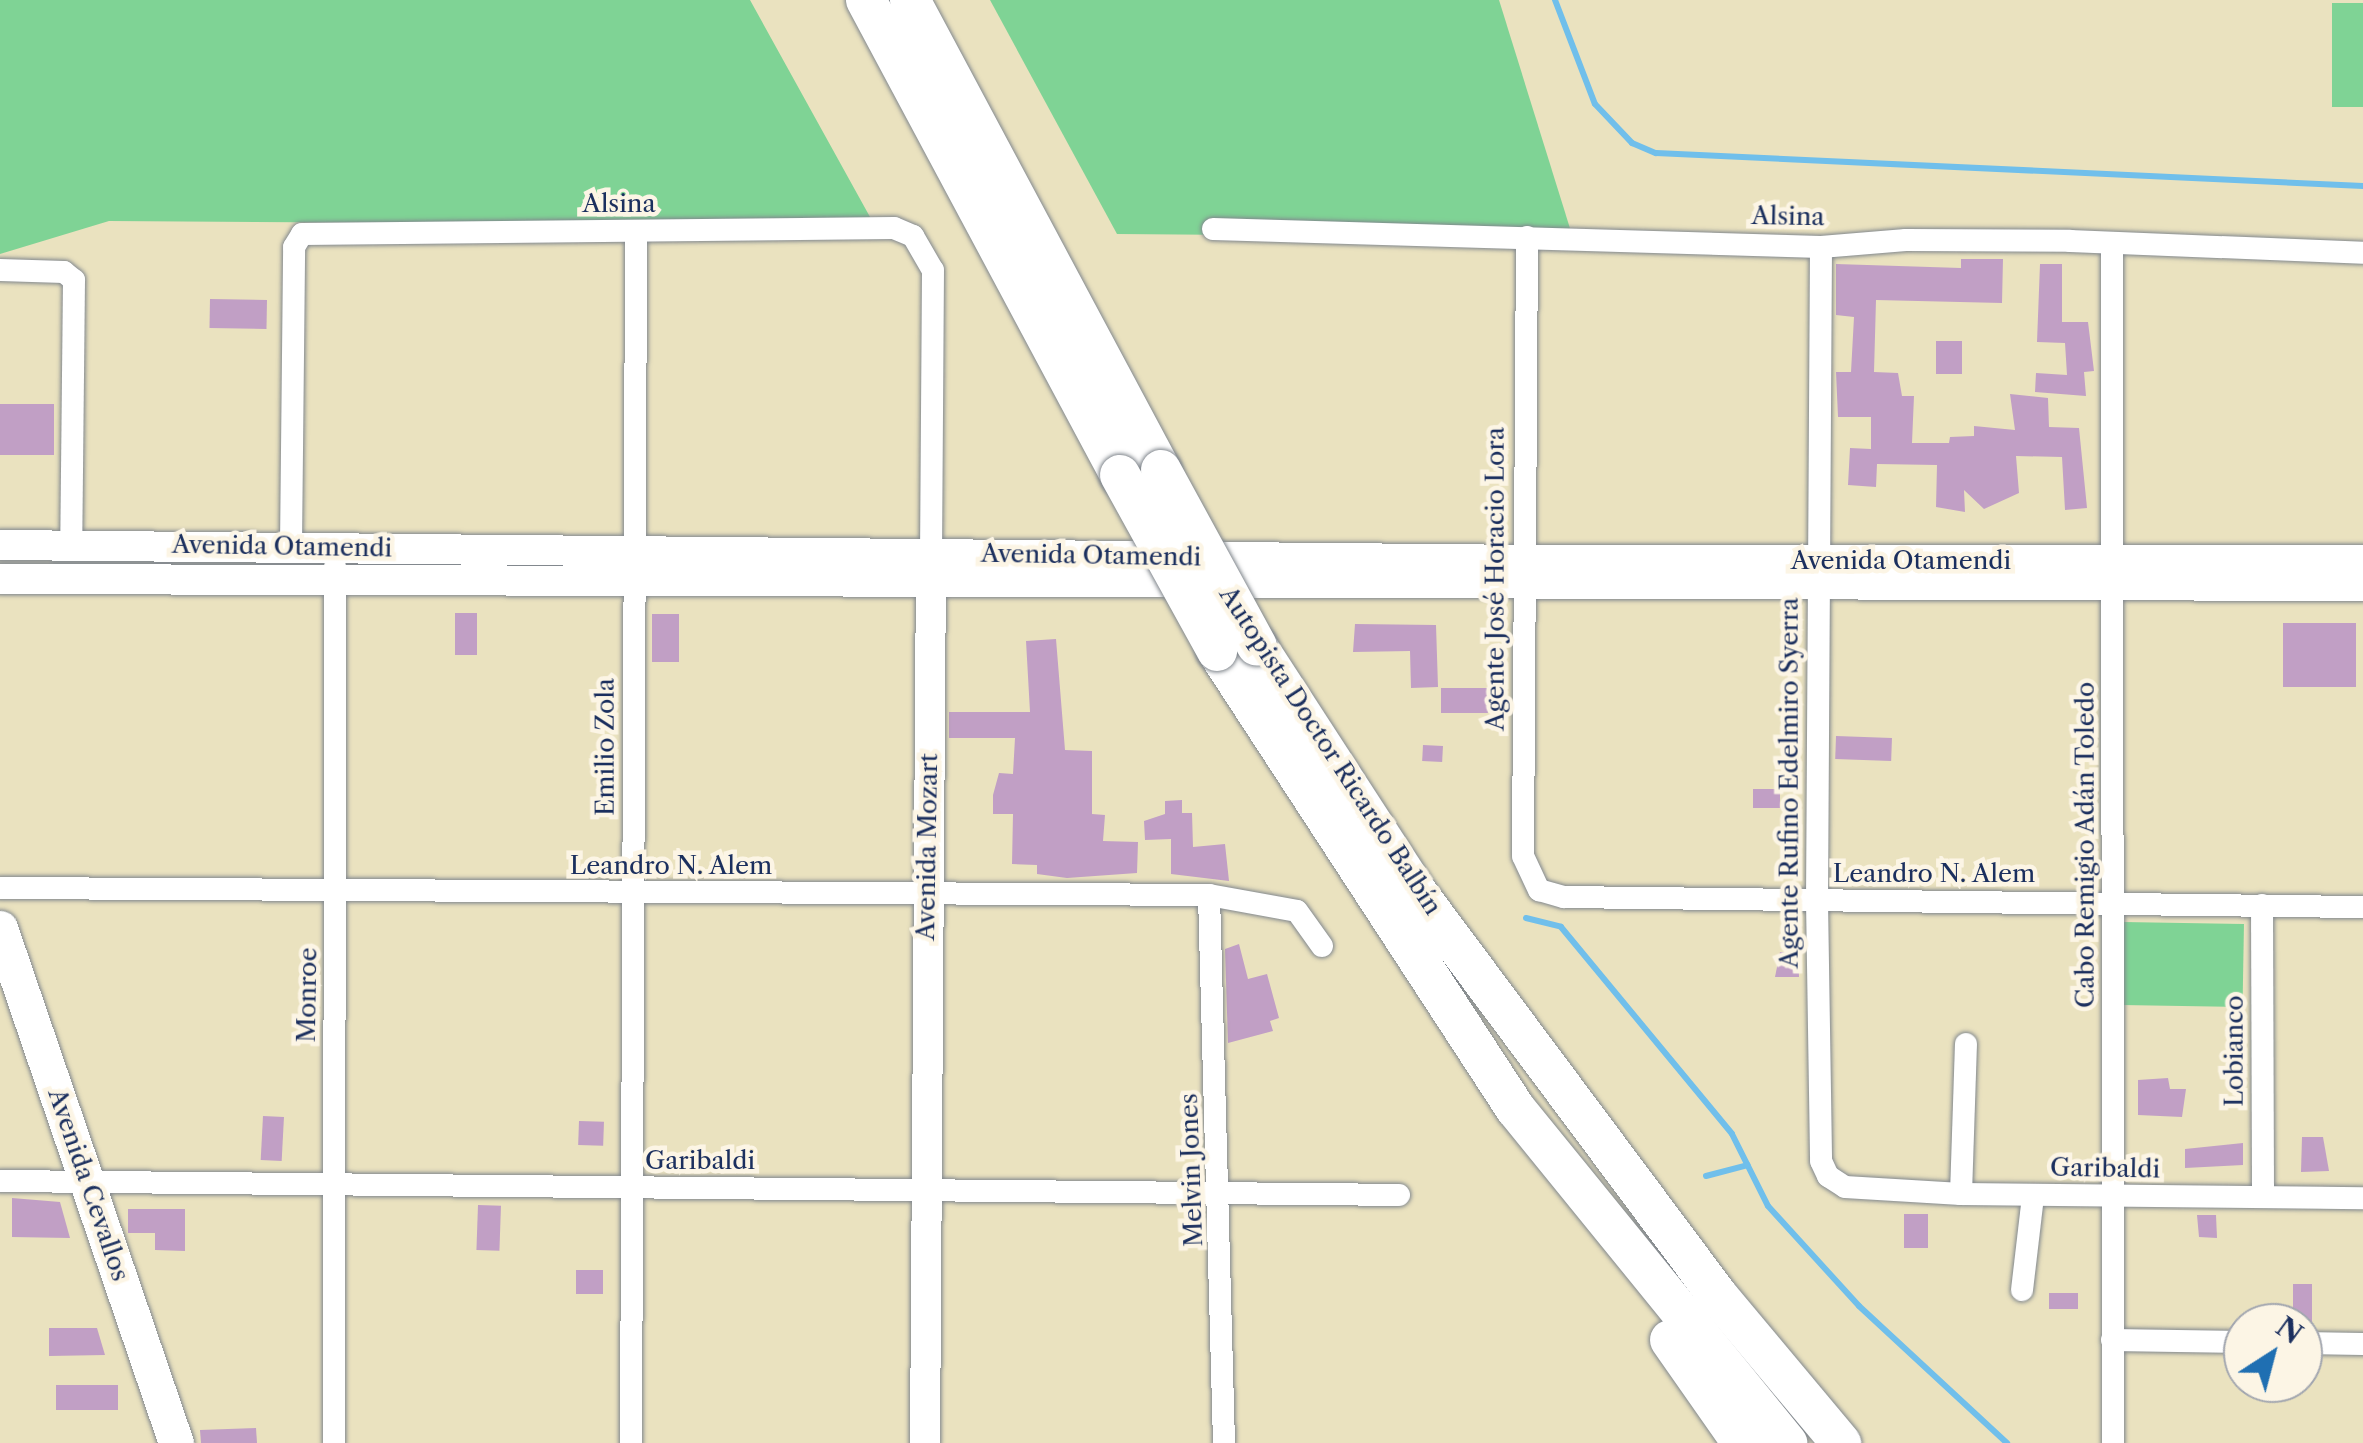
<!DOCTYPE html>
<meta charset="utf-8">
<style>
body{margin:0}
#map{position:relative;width:2363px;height:1443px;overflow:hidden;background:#eae2bf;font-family:"Libre Caslon Text",serif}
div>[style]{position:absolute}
.green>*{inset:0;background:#7fd395;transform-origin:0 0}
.stream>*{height:6px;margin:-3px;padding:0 3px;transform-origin:3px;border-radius:3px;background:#70bfeb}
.building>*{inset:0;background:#c19fc5;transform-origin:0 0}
.roads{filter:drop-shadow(0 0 2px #82888e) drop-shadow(0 0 2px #82888e)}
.street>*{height:22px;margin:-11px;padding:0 11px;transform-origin:11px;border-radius:11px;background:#fff}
.secondary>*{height:30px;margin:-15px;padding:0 15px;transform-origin:15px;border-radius:15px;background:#fff}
.primary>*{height:35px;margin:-17.5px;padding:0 17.5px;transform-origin:17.5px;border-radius:17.5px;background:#fff}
.highway>*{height:40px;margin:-20px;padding:0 20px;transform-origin:20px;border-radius:20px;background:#fff}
.bridges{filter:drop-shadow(0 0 2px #82888e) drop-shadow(0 0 2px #82888e)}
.highway-bridge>*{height:40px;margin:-20px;padding:0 20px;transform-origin:20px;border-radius:20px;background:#fff}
span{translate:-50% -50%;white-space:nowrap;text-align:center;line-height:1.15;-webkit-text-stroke:9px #fcf5e5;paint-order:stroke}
.street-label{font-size:25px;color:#1b2f5e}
.north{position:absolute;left:2223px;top:1303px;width:100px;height:100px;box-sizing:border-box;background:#fcf5e5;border:2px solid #a2a6af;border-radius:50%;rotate:36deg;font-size:28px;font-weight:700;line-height:40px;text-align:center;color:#1b2f5e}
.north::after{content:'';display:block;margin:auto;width:35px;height:45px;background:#1f6fb2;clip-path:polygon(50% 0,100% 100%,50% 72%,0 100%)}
</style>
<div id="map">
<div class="green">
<div style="clip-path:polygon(0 0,750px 0,875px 226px,109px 221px,0 254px)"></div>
<div style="clip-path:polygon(990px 0,1499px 0,1573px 238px,1117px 234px)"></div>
<div style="left:2332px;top:3px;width:31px;height:104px"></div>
<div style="left:2123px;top:922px;width:121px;height:83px;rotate:1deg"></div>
</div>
<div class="stream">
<div style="left:1555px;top:0;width:111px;rotate:69deg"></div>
<div style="left:1595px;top:104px;width:54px;rotate:46.5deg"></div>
<div style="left:1632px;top:143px;width:26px;rotate:23deg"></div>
<div style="left:1656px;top:153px;width:708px;rotate:2.67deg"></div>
<div style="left:1526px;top:918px;width:36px;rotate:14deg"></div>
<div style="left:1561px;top:927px;width:268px;rotate:50.4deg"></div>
<div style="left:1732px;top:1134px;width:80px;rotate:63.4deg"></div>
<div style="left:1768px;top:1206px;width:135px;rotate:47.7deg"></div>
<div style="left:1859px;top:1306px;width:202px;rotate:42.8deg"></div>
<div style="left:1706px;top:1176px;width:43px;rotate:-14.7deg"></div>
</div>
<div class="building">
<div style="clip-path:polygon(1961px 259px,2003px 259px,2002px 303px,1876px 300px,1874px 372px,1898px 373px,1902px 396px,1914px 396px,1912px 443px,1949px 443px,1950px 437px,1974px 436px,1974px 426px,2015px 430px,2010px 394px,2048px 398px,2049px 427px,2079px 428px,2087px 508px,2065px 510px,2062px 457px,2016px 456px,2019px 493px,1984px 509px,1964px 490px,1965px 512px,1936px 507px,1937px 465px,1877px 464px,1876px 487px,1848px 485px,1850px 448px,1871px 449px,1871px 417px,1838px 417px,1836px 372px,1851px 372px,1854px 317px,1836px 315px,1836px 264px,1961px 268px)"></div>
<div style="clip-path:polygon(2040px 264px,2062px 264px,2062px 322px,2088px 322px,2094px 371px,2084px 372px,2086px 396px,2035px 392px,2036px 373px,2067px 375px,2065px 343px,2037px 342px)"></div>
<div style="left:210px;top:299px;width:57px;height:29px;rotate:1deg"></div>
<div style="left:1936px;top:341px;width:26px;height:33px"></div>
<div style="left:0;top:404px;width:54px;height:51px"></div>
<div style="left:455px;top:613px;width:22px;height:42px"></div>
<div style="left:652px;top:614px;width:27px;height:48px"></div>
<div style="left:2283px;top:623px;width:73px;height:64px"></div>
<div style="clip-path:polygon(1355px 624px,1436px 625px,1438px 687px,1411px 688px,1410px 651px,1353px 652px)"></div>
<div style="clip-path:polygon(1056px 639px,1065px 750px,1092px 751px,1092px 814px,1105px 815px,1103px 841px,1138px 842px,1137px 873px,1067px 878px,1037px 874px,1037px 865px,1012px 864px,1013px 814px,993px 814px,993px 795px,999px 773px,1013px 774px,1015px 738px,949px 738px,949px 712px,1030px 712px,1026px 641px)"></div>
<div style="left:1488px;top:688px;width:25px;height:47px;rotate:90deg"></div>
<div style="left:1836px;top:736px;width:56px;height:23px;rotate:2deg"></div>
<div style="left:1423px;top:745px;width:20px;height:16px;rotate:3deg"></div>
<div style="left:1753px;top:789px;width:27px;height:19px"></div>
<div style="clip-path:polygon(1182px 800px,1182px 813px,1192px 813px,1193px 847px,1225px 844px,1229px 881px,1171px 874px,1171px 839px,1145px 840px,1144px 821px,1165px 814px,1165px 801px)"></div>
<div style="clip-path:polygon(1239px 944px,1248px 979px,1267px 974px,1279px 1018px,1270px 1021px,1273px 1031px,1228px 1043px,1225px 949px)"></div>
<div style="clip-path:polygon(1780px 952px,1798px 952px,1799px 977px,1775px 977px)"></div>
<div style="clip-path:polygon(2168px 1078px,2170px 1089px,2186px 1089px,2182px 1117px,2138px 1115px,2138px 1080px)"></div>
<div style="left:263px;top:1116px;width:21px;height:44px;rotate:3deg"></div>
<div style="left:579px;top:1121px;width:25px;height:24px;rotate:2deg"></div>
<div style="clip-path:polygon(2302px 1137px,2323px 1137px,2329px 1171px,2301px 1172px)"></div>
<div style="clip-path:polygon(2243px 1143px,2243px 1165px,2185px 1168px,2185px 1149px)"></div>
<div style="clip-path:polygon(12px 1198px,60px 1202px,70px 1238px,12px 1237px)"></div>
<div style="left:478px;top:1205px;width:23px;height:45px;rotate:2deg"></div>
<div style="clip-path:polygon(128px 1209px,185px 1209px,185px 1251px,155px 1250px,155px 1233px,128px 1233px)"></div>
<div style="left:1904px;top:1214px;width:24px;height:34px"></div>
<div style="clip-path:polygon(2197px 1215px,2216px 1215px,2217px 1238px,2199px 1237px)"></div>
<div style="left:576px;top:1270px;width:27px;height:24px"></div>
<div style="left:2293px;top:1284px;width:19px;height:38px"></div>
<div style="left:2049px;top:1293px;width:29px;height:16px"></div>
<div style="clip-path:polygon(49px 1328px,97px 1328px,105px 1355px,49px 1356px)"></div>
<div style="left:118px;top:1385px;width:25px;height:62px;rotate:90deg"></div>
<div style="clip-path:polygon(256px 1428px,257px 1443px,201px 1443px,200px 1430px)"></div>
</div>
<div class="roads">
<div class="street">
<div style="left:1213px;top:229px;width:608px;rotate:1.7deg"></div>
<div style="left:1821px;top:247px;width:85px;rotate:-4.7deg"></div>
<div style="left:1906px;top:240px;width:164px;rotate:0.3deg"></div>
<div style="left:2070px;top:241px;width:293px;rotate:2.3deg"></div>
<div style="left:1527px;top:237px;width:619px;rotate:90.37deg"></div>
<div style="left:1523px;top:856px;width:38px;rotate:65deg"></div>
<div style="left:1539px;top:890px;width:26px;rotate:16deg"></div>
<div style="left:1564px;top:897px;width:799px;rotate:0.72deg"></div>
<div style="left:2112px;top:246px;width:1197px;rotate:89.95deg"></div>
<div style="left:1821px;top:247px;width:654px;rotate:90.35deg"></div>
<div style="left:1817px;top:901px;width:260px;rotate:89.1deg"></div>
<div style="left:1821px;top:1161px;width:17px;rotate:65deg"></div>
<div style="left:1828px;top:1176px;width:20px;rotate:33deg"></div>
<div style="left:1845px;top:1187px;width:116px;rotate:3.5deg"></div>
<div style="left:1961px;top:1194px;width:402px;rotate:0.6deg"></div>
<div style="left:0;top:270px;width:64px;rotate:1.8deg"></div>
<div style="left:64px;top:272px;width:13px;rotate:39deg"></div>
<div style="left:74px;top:280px;width:265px;rotate:90.6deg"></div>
<div style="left:291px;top:546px;width:299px;rotate:-89.4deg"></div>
<div style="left:294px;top:247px;width:15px;rotate:-58deg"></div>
<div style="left:302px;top:234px;width:592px;rotate:-0.58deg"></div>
<div style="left:894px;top:228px;width:21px;rotate:23deg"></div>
<div style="left:913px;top:236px;width:39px;rotate:60deg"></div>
<div style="left:933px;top:270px;width:284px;rotate:90.4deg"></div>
<div style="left:0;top:888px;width:1209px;rotate:0.33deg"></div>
<div style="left:1209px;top:895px;width:89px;rotate:10.3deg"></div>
<div style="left:1297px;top:911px;width:43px;rotate:54.5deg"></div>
<div style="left:1209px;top:895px;width:548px;rotate:88.43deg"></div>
<div style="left:2262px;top:905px;width:292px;rotate:89.8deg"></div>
<div style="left:0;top:1181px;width:1399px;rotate:0.57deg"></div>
<div style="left:1961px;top:1194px;width:150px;rotate:-88.1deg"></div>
<div style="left:2022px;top:1290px;width:95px;rotate:-83.3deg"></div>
<div style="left:2112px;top:1340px;width:131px;rotate:0.9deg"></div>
<div style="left:2303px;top:1343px;width:60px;rotate:1deg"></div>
<div style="left:334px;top:1443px;width:876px;rotate:-89.93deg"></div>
<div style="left:631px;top:1443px;width:1211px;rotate:-89.76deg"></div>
</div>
<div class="secondary">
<div style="left:0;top:545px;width:1522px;rotate:0.56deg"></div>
<div style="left:1522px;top:560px;width:841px"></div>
<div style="left:0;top:579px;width:2363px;rotate:0.17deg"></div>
<div style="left:925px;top:1443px;width:881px;rotate:-89.61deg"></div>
</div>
<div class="primary">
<div style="left:0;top:928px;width:544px;rotate:71.13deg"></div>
</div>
<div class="highway">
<div style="left:866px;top:0;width:539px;rotate:61.86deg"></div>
<div style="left:910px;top:0;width:533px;rotate:61.9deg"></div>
<div style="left:1257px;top:646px;width:292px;rotate:57deg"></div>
<div style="left:1416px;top:891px;width:505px;rotate:53.29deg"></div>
<div style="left:1718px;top:1296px;width:192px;rotate:50.1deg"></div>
<div style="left:1217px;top:651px;width:546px;rotate:56.89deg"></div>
<div style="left:1515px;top:1108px;width:432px;rotate:50.9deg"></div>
<div style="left:1670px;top:1340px;width:126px;rotate:55deg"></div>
</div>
</div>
<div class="bridges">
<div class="highway-bridge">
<div style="left:1161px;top:470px;width:200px;rotate:61.4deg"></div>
<div style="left:1120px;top:475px;width:201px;rotate:61.1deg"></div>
</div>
</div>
<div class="street-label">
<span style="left:619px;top:204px">Alsina</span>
<span style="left:1788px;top:217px;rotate:1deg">Alsina</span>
<span style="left:282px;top:547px;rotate:1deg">Avenida Otamendi</span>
<span style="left:1091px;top:556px;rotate:1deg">Avenida Otamendi</span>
<span style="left:1901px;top:561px">Avenida Otamendi</span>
<span style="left:1496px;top:579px;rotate:-90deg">Agente José Horacio Lora</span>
<span style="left:606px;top:747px;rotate:-90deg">Emilio Zola</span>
<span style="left:1330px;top:751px;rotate:57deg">Autopista Doctor Ricardo Balbín</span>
<span style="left:1790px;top:783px;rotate:-90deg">Agente Rufino Edelmiro Syerra</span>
<span style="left:2086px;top:845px;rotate:-90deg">Cabo Remigio Adán Toledo</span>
<span style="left:928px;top:847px;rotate:-89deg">Avenida Mozart</span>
<span style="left:671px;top:866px">Leandro N. Alem</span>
<span style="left:1934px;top:874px">Leandro N. Alem</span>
<span style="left:308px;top:995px;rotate:-89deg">Monroe</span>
<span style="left:2235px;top:1051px;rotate:-90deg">Lobianco</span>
<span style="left:700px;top:1161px">Garibaldi</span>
<span style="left:2105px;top:1169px;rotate:1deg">Garibaldi</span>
<span style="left:1192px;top:1170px;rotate:-92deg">Melvin Jones</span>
<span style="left:88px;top:1185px;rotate:71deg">Avenida Cevallos</span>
</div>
<div class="north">N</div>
</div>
